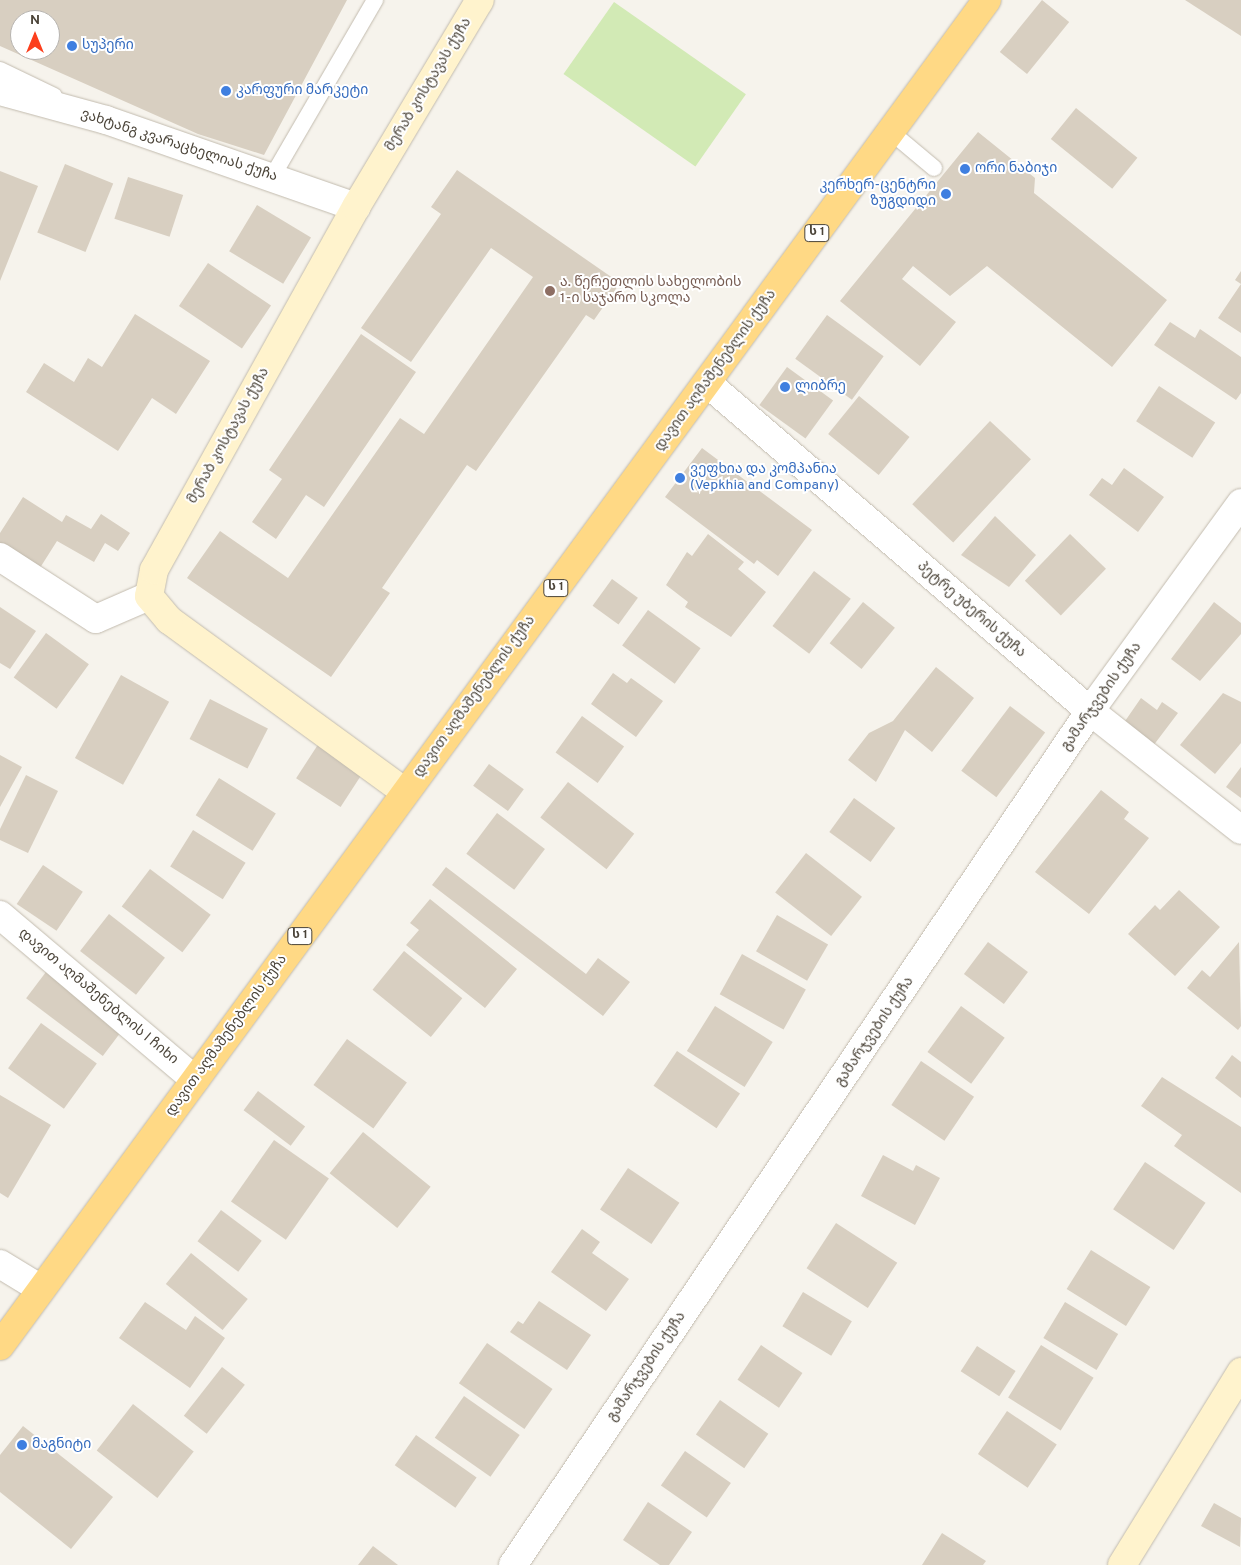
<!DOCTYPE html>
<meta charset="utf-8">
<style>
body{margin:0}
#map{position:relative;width:1241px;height:1565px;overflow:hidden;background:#f6f3ec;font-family:Overpass,"Noto Sans Georgian",sans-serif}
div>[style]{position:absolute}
.green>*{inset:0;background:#d2eab5;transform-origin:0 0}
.building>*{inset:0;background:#d8cfc1;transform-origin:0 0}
.roads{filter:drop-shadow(0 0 1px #c2bbae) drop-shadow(0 0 1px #c2bbae)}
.service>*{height:16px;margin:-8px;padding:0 8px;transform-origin:8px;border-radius:8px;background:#fff}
.minor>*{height:28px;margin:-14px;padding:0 14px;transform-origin:14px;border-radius:14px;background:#fff}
.secondary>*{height:28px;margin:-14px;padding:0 14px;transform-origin:14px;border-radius:14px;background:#fff3cd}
.trunk>*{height:28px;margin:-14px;padding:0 14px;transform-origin:14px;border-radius:14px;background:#ffd985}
.dots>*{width:14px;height:14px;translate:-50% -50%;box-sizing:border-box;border:2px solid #fff;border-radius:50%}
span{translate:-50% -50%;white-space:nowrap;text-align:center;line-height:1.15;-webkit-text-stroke:4px #fff;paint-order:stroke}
.shield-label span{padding:1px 4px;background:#fff;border:1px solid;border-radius:4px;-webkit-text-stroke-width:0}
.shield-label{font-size:12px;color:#4b4439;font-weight:700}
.shop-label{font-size:14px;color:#366cbe}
.left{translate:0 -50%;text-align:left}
.right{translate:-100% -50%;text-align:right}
.street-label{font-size:14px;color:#4b4439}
.education-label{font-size:14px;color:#785e54}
.north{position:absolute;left:10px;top:10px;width:50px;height:50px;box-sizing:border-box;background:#fff;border:1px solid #b7b4b0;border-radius:50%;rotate:0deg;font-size:14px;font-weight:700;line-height:20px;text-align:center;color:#4b4439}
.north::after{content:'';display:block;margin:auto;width:18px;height:22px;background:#fc3f1d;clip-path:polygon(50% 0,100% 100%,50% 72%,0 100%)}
</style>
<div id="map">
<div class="green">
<div style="left:614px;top:2px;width:161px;height:88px;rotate:35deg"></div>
</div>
<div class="building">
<div style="clip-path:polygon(evenodd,0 0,347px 0,264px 155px,198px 134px,0 46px,0 0,20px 20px,50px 20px,50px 50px,20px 50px,20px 20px)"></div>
<div style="left:1042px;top:0;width:35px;height:67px;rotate:39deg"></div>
<div style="clip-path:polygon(1185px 0,1241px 0,1241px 36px)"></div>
<div style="left:1076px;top:108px;width:79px;height:40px;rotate:39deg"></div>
<div style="clip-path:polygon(978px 132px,1035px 178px,1034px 193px,1167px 300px,1112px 367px,987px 266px,950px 296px,913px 266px,902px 279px,956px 322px,920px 366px,840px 301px)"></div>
<div style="left:65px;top:164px;width:52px;height:74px;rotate:22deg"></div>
<div style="clip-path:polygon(457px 170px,620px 283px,594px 320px,586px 315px,476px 471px,467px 465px,382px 588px,390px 593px,331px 677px,187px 578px,220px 531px,288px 578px,400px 418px,424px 434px,533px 277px,491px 248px,411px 362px,361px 328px,441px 214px,431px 207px)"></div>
<div style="clip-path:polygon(0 171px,38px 186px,0 281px)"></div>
<div style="left:128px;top:177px;width:58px;height:44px;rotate:18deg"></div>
<div style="left:257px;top:205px;width:63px;height:54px;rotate:31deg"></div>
<div style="left:208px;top:263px;width:76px;height:52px;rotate:34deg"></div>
<div style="clip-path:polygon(1241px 271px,1241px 333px,1218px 318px,1241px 284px,1235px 280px)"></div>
<div style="clip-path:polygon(135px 314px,210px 361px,176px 414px,152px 398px,118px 451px,26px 392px,44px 363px,74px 382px,88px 358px,102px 367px)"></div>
<div style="left:827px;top:315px;width:70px;height:54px;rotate:36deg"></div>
<div style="clip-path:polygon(1170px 322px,1195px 338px,1200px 329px,1241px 357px,1241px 393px,1236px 400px,1154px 345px)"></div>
<div style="clip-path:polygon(361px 334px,416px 372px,324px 507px,306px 495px,276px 539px,252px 522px,282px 479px,269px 470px)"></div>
<div style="left:787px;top:367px;width:57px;height:47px;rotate:36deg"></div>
<div style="left:1159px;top:386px;width:67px;height:42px;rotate:33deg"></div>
<div style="left:859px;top:396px;width:65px;height:49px;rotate:39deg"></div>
<div style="left:990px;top:421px;width:56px;height:114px;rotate:43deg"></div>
<div style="clip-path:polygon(702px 448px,812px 530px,778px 576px,757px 560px,754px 564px,665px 497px)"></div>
<div style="clip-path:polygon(1124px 468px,1164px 497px,1138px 532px,1089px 495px,1102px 478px,1112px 485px)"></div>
<div style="clip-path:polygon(23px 497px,62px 522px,66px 515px,91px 529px,101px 514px,130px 533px,118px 551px,105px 543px,94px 562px,57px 541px,38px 571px,0 546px,0 533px)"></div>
<div style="clip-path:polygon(995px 516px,1036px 555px,1009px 587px,961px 555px)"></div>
<div style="clip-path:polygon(708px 534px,744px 562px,738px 569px,766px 592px,731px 637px,685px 607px,688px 602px,666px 585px,687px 552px,692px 556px)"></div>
<div style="left:1070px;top:534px;width:50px;height:65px;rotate:44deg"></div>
<div style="left:814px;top:571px;width:46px;height:69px;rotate:37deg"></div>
<div style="left:612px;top:579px;width:32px;height:33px;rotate:36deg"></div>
<div style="left:863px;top:602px;width:41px;height:53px;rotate:39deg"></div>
<div style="clip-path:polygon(1214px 602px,1241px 623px,1241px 634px,1200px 681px,1171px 659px)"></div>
<div style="clip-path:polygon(0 607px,36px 631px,10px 669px,0 663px)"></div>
<div style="left:648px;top:610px;width:65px;height:44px;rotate:36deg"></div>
<div style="left:46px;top:633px;width:53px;height:55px;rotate:36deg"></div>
<div style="clip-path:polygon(936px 667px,974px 698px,932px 752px,905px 730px,876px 782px,848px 760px,869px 733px,893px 721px)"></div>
<div style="clip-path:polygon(613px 673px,627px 683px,631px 678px,663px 701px,636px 737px,591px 704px)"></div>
<div style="left:121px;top:675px;width:55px;height:95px;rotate:29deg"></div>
<div style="clip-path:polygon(1223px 693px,1241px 702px,1241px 743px,1215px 774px,1180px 745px)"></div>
<div style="clip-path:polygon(1141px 698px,1157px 710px,1162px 702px,1178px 713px,1153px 746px,1123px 724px)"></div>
<div style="left:210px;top:699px;width:65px;height:45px;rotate:27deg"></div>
<div style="left:1010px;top:706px;width:44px;height:81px;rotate:37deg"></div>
<div style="left:582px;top:716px;width:52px;height:45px;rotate:36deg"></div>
<div style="left:319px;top:743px;width:53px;height:42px;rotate:33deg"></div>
<div style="clip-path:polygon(0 755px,22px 767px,0 807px)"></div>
<div style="left:489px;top:764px;width:43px;height:27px;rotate:36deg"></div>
<div style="clip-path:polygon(1241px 767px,1241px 798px,1226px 787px)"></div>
<div style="clip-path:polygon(26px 775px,58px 791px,28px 853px,0 840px,0 829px)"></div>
<div style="left:219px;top:778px;width:67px;height:44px;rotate:32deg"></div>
<div style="left:568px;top:782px;width:84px;height:45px;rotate:38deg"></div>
<div style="clip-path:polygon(1101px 790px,1129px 812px,1124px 819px,1149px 838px,1089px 914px,1035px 872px)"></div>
<div style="left:854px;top:798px;width:51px;height:42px;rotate:36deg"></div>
<div style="left:497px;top:813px;width:60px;height:51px;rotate:37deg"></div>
<div style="left:193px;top:830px;width:62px;height:43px;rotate:32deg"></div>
<div style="left:806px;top:853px;width:71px;height:50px;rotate:38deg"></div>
<div style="left:43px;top:865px;width:48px;height:47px;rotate:34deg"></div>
<div style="clip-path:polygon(446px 867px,586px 974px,598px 958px,630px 982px,603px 1016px,432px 885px)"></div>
<div style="left:150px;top:869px;width:76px;height:47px;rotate:37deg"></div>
<div style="clip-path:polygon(1179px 890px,1220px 927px,1175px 976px,1128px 934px,1155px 905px,1160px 910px)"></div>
<div style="clip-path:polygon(430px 899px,517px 969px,485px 1008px,406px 945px,419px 930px,410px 923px)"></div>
<div style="left:109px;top:914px;width:71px;height:47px;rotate:38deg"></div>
<div style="left:777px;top:915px;width:59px;height:42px;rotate:30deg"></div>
<div style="left:988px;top:942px;width:50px;height:40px;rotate:37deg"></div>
<div style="clip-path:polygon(1239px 942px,1241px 1026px,1238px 1030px,1187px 988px,1202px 970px,1210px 977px)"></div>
<div style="left:404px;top:951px;width:75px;height:50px;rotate:39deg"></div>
<div style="left:742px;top:954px;width:73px;height:46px;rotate:29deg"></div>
<div style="left:52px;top:964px;width:96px;height:43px;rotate:37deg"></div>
<div style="left:715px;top:1006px;width:68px;height:53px;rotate:32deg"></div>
<div style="left:961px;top:1006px;width:54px;height:57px;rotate:36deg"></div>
<div style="left:41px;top:1023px;width:69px;height:56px;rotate:36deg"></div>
<div style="left:347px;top:1039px;width:74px;height:57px;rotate:36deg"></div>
<div style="left:677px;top:1051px;width:76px;height:42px;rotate:34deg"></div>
<div style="clip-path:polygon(1232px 1055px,1241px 1062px,1241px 1098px,1215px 1078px)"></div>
<div style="left:921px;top:1061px;width:64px;height:53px;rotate:34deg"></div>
<div style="clip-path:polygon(1162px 1077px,1241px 1127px,1241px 1193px,1174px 1146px,1182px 1135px,1141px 1106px)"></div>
<div style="left:258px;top:1091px;width:59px;height:24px;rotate:37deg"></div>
<div style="clip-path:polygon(0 1095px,51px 1125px,8px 1198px,0 1193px)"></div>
<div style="left:363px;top:1132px;width:87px;height:53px;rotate:39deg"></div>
<div style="left:274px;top:1140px;width:67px;height:75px;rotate:35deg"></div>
<div style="clip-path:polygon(883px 1155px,913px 1171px,916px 1165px,940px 1178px,915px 1225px,861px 1196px)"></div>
<div style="left:1145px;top:1162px;width:73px;height:57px;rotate:34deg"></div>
<div style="left:628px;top:1168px;width:62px;height:50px;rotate:34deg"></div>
<div style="left:221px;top:1210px;width:51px;height:39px;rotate:37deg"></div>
<div style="left:836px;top:1223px;width:73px;height:54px;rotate:33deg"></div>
<div style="clip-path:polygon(582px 1229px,600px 1242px,592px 1253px,629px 1279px,606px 1311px,551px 1272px)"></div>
<div style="left:1091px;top:1250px;width:70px;height:46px;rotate:32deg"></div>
<div style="left:191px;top:1253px;width:73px;height:40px;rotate:39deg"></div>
<div style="left:803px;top:1292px;width:57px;height:40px;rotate:31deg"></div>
<div style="clip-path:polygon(539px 1301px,591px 1335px,567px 1370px,510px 1332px,518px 1321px,523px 1324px)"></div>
<div style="clip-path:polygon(145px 1302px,186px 1330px,195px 1316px,225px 1338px,190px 1388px,119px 1338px)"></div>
<div style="left:1065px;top:1302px;width:62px;height:42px;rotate:31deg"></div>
<div style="left:487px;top:1343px;width:80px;height:49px;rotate:35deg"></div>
<div style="left:761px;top:1345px;width:50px;height:42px;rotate:34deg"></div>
<div style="left:1041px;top:1345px;width:62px;height:62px;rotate:32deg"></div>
<div style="left:977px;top:1346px;width:46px;height:30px;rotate:33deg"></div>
<div style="left:222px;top:1367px;width:29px;height:62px;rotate:38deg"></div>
<div style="left:464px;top:1396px;width:68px;height:51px;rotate:35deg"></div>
<div style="left:720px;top:1400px;width:59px;height:42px;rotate:35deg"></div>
<div style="left:133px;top:1404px;width:77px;height:59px;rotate:38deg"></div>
<div style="left:1007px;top:1411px;width:60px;height:52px;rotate:34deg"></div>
<div style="clip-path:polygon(23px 1426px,113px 1497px,71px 1549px,0 1492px,0 1455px)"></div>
<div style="left:416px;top:1435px;width:74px;height:37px;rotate:35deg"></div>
<div style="left:685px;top:1451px;width:56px;height:42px;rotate:35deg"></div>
<div style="clip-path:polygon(648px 1502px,692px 1532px,669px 1565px,660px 1565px,623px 1540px)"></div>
<div style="clip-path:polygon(1214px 1503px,1241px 1518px,1240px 1547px,1201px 1526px)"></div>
<div style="clip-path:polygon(942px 1533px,986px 1561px,983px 1565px,922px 1565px)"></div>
<div style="clip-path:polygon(373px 1546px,398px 1565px,358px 1565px)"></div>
</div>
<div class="roads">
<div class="service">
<div style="left:0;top:70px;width:60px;rotate:25.7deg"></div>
<div style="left:891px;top:132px;width:56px;rotate:39.9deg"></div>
<div style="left:272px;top:177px;width:205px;rotate:-59.8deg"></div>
</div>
<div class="minor">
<div style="left:0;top:91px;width:110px;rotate:15.3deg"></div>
<div style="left:106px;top:120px;width:265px;rotate:19.2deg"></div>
<div style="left:707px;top:383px;width:504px;rotate:40.58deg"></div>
<div style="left:1090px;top:711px;width:192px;rotate:38.2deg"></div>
<div style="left:0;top:557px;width:114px;rotate:32.9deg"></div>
<div style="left:96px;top:619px;width:58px;rotate:-23.5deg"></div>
<div style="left:0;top:915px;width:255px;rotate:40.2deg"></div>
<div style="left:0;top:1264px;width:48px;rotate:31.4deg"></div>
<div style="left:513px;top:1565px;width:1031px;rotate:-55.96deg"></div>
<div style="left:1090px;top:711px;width:257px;rotate:-54deg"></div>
</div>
<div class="secondary">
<div style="left:405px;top:792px;width:292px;rotate:-143.9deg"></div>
<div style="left:169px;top:620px;width:31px;rotate:-130deg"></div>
<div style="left:149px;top:596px;width:26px;rotate:-79deg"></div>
<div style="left:154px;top:570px;width:415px;rotate:-60.9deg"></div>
<div style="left:356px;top:207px;width:241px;rotate:-59.1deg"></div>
<div style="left:1122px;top:1565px;width:227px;rotate:-58.3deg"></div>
</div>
<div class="trunk">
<div style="left:0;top:1346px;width:1669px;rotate:-53.75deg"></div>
</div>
</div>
<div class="dots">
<div style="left:72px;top:46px;background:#3f7fe0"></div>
<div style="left:226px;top:91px;background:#3f7fe0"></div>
<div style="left:965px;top:169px;background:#3f7fe0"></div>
<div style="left:946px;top:194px;background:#3f7fe0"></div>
<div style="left:550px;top:291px;background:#8d6e63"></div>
<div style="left:785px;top:387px;background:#3f7fe0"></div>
<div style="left:680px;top:478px;background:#3f7fe0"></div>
<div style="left:22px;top:1445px;background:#3f7fe0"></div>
</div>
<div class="shield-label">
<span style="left:817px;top:233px">ს 1</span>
<span style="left:556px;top:588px">ს 1</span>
<span style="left:300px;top:936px">ს 1</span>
</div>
<div class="shop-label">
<span class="left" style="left:82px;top:46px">სუპერი</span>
<span class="left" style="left:236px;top:91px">კარფური მარკეტი</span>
<span class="left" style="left:975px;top:169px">ორი ნაბიჯი</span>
<span class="right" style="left:936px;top:194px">კერხერ-ცენტრი<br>ზუგდიდი</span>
<span class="left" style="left:795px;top:387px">ლიბრე</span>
<span class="left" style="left:690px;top:478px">ვეფხია და კომპანია<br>(Vepkhia and Company)</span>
<span class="left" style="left:32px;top:1445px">მაგნიტი</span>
</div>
<div class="street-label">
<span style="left:429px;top:85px;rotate:-59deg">მერაბ კოსტავას ქუჩა</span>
<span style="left:179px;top:146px;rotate:18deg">ვახტანგ კვარაცხელიას ქუჩა</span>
<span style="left:716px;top:371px;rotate:-54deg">დავით აღმაშენებლის ქუჩა</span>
<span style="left:229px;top:436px;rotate:-61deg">მერაბ კოსტავას ქუჩა</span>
<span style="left:971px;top:610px;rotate:41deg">პეტრე უბერის ქუჩა</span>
<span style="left:475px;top:697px;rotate:-54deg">დავით აღმაშენებლის ქუჩა</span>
<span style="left:1102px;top:697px;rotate:-55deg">გამარჯვების ქუჩა</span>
<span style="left:98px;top:997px;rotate:40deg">დავით აღმაშენებლის I ჩიხი</span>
<span style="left:875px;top:1032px;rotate:-56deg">გამარჯვების ქუჩა</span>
<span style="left:227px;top:1036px;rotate:-54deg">დავით აღმაშენებლის ქუჩა</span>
<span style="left:647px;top:1367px;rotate:-56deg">გამარჯვების ქუჩა</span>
</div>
<div class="education-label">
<span class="left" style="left:560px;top:291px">ა. წერეთლის სახელობის<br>1-ი საჯარო სკოლა</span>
</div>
<div class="north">N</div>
</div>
